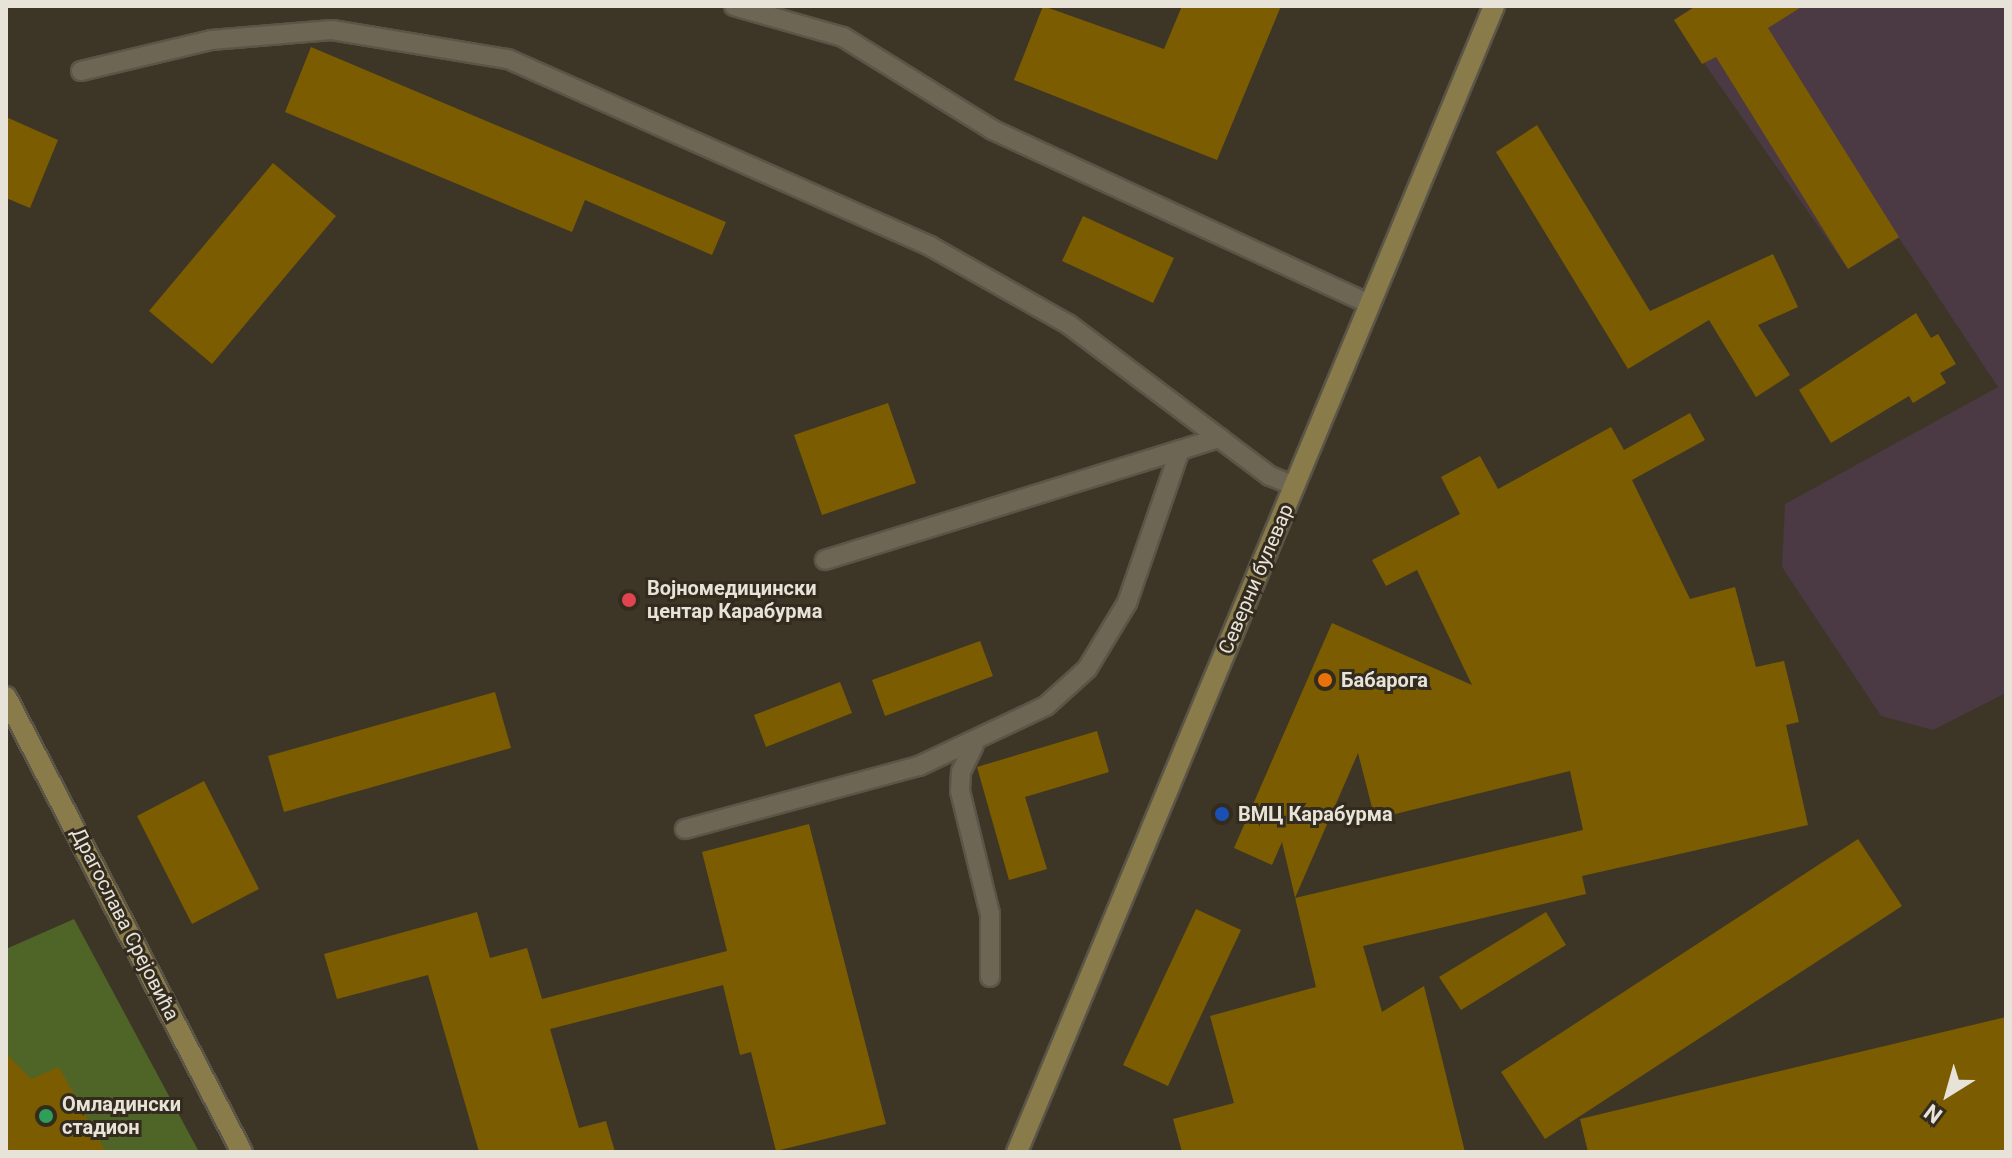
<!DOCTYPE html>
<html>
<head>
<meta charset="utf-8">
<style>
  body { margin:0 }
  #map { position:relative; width:2012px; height:1158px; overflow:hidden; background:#3d3627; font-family:Roboto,sans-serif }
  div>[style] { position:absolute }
  .industrial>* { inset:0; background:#4b3943 }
  .green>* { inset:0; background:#4e6527 }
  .building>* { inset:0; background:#7b5c00 }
  .roads { filter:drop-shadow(2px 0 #5b5548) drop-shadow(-2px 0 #5b5548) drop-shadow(0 2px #5b5548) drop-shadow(0 -2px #5b5548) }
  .lane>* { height:18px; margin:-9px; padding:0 9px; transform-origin:9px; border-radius:9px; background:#6d6655 }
  .secondary>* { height:20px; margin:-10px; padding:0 10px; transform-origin:10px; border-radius:10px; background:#8a7b4b }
  .dots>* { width:22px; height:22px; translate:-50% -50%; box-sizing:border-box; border:4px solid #332c1e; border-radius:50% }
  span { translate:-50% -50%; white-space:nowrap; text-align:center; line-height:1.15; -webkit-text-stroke:6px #332c1e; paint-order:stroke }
  .street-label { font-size:20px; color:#e7e3d9 }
  .poi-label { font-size:20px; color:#e7e3d9; font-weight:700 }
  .left { translate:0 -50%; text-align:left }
  .frame { position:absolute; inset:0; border:8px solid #e7e3d9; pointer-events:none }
  .north { position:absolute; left:1908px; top:1054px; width:80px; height:80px; -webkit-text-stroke:6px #332c1e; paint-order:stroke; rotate:217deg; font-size:22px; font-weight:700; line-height:32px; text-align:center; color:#e7e3d9 }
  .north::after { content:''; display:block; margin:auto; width:28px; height:36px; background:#e7e3d9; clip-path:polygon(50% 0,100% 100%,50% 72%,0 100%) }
</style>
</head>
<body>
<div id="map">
  <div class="industrial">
    <i style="clip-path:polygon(1695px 6px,2006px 6px,2006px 693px,1933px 730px,1881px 716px,1782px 567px,1785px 504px,1998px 387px,1899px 238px,1848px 269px,1674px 20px)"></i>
  </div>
  <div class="green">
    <i style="clip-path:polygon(74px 919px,199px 1152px,6px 1152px,6px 949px)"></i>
  </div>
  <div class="building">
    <i style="clip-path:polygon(1043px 6px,1164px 49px,1182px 6px,1281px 6px,1217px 160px,1014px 80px)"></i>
    <i style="clip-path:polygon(1696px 6px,1803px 6px,1768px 28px,1899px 237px,1848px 269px,1716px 57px,1702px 64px,1674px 20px)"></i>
    <i style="clip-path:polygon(311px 47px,726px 222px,712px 255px,585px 200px,572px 232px,285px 112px)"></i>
    <i style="clip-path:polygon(6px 117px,58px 140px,30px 208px,6px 198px)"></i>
    <i style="clip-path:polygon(1537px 125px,1650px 311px,1773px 254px,1798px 307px,1758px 325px,1790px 375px,1756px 397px,1709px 320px,1628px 369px,1496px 152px)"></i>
    <i style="clip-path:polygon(273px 163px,336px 216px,212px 364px,149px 311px)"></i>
    <i style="clip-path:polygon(1083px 216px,1174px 258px,1153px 303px,1062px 261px)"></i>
    <i style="clip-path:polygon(1916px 313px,1931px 338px,1938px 334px,1956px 364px,1940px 373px,1946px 383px,1913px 403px,1909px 396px,1831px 443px,1799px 390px)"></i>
    <i style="clip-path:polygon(888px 403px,916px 483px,822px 515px,794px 435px)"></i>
    <i style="clip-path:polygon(evenodd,1690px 413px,1705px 440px,1632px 480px,1690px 599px,1735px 587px,1756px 667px,1784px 661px,1799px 722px,1786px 725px,1808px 825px,1582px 876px,1586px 894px,1363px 946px,1382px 1012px,1424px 986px,1465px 1152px,1182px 1152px,1173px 1119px,1234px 1103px,1210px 1016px,1316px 987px,1282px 842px,1272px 865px,1234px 848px,1332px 623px,1472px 685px,1417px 570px,1386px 586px,1372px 560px,1460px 514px,1441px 477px,1480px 456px,1498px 489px,1611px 427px,1624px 450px,1690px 413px,1358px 753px,1375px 819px,1570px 771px,1583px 830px,1295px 898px,1358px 753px)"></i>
    <i style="clip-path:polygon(980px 641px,993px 676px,885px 716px,872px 680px)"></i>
    <i style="clip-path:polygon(840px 682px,852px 713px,766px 747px,754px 715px)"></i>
    <i style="clip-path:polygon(495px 692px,511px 748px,284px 812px,268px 756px)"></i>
    <i style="clip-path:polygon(1097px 731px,1109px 772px,1025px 797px,1047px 869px,1009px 880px,977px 767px)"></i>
    <i style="clip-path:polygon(204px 781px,259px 889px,192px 924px,137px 816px)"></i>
    <i style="clip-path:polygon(809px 824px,886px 1124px,776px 1151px,751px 1052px,740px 1055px,723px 985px,550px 1029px,579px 1128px,606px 1121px,615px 1152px,479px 1152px,428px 975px,337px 999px,324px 954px,477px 912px,490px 958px,527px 948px,542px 999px,727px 951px,702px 852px)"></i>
    <i style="clip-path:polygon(1858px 839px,1902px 906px,1545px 1139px,1501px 1072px)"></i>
    <i style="clip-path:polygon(1196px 909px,1241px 930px,1168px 1086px,1123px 1065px)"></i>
    <i style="clip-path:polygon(1546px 912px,1566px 945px,1461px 1010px,1439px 977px)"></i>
    <i style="clip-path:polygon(2006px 1017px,2006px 1152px,1588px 1152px,1580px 1119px)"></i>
    <i style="clip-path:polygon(6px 1053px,31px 1079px,59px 1067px,106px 1152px,6px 1152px)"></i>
  </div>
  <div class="roads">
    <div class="lane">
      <i style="left:734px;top:6px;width:113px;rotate:15.9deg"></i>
      <i style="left:843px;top:37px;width:176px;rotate:31.8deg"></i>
      <i style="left:993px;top:130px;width:415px;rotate:24.8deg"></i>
      <i style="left:81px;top:71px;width:134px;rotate:-13.4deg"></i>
      <i style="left:211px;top:40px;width:121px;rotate:-4.7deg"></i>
      <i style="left:332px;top:30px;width:178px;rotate:9.4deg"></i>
      <i style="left:508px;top:59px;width:462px;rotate:23.9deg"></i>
      <i style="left:930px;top:246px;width:159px;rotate:29.5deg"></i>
      <i style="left:1068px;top:324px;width:253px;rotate:37deg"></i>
      <i style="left:1270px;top:476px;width:27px;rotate:22deg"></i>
      <i style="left:825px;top:560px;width:413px;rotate:-17.2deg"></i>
      <i style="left:974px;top:745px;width:30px;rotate:116deg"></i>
      <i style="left:961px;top:772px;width:19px;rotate:93deg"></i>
      <i style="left:960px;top:791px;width:127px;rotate:76.3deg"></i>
      <i style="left:990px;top:914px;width:63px;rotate:90deg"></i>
      <i style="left:685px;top:829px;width:242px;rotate:-15.1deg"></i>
      <i style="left:919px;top:766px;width:140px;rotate:-25.3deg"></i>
      <i style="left:1046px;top:706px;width:55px;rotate:-42.1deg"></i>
      <i style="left:1087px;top:669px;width:77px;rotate:-58.8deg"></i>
      <i style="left:1127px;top:603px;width:162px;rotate:-70.9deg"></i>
    </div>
    <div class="secondary">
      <i style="left:6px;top:697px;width:513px;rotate:62.59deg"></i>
      <i style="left:1017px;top:1152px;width:1241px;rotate:-67.4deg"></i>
    </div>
  </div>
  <div class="dots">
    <i style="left:629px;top:600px;background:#e0444e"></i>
    <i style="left:1325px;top:680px;background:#e8710a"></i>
    <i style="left:1222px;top:814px;background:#1a4fb4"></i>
    <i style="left:46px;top:1116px;background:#2e9e5b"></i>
  </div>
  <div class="street-label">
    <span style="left:1256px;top:579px;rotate:-67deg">Северни булевар</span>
    <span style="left:125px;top:924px;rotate:63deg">Драгослава Срејовића</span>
  </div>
  <div class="poi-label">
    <span class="left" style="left:647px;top:600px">Војномедицински<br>центар Карабурма</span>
    <span class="left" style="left:1341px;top:680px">Бабарога</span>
    <span class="left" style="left:1238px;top:814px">ВМЦ Карабурма</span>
    <span class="left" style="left:62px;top:1116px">Омладински<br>стадион</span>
  </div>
  <div class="frame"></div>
  <div class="north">N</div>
</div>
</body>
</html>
